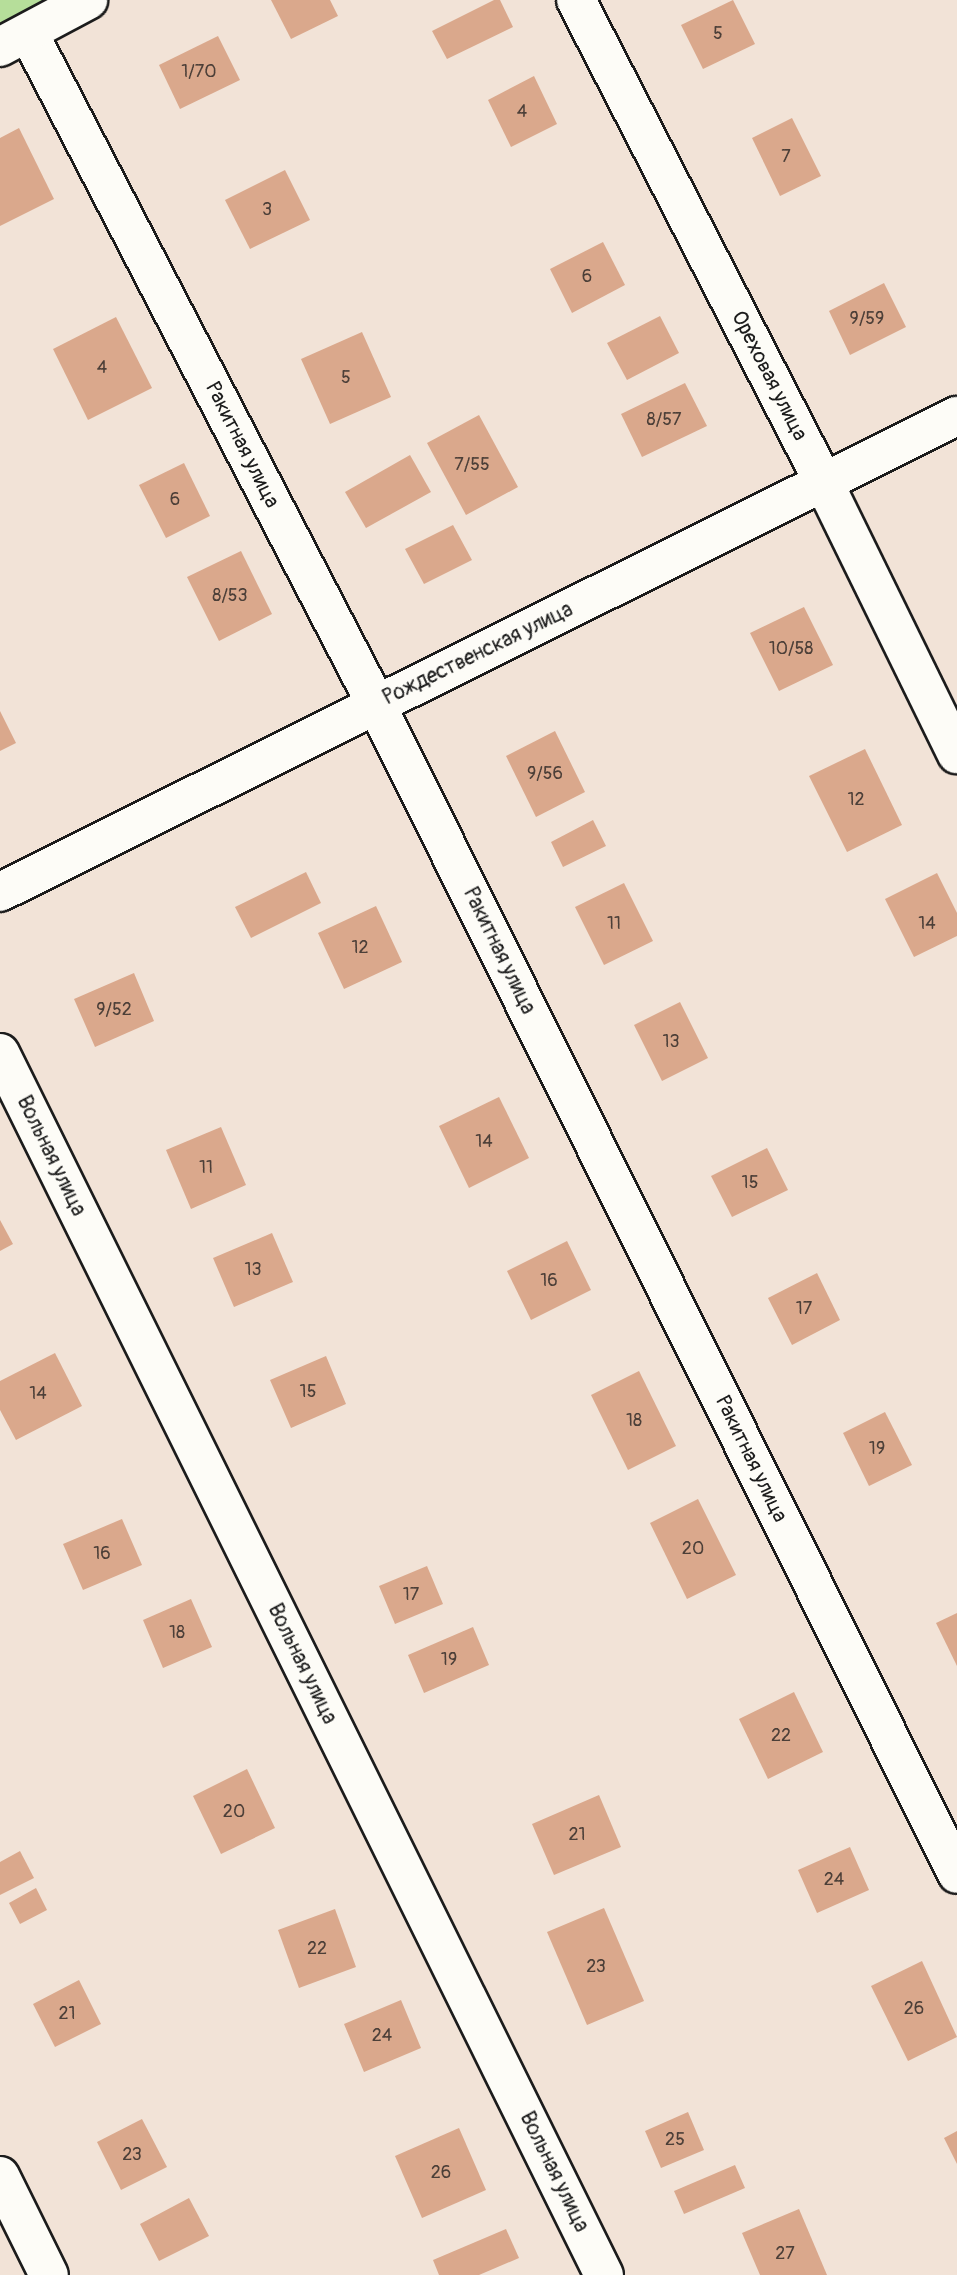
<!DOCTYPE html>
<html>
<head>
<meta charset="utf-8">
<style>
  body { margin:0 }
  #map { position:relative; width:957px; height:2275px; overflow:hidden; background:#f2e3d7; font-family:Pangolin,sans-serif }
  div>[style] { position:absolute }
  .green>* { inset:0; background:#b6de9a }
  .building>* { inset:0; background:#daa88c }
  .roads { filter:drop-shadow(2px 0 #1c1c1c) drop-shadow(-2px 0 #1c1c1c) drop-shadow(0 2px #1c1c1c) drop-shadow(0 -2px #1c1c1c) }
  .minor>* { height:38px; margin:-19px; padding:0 19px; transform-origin:19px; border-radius:19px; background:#fdfcf7 }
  span { translate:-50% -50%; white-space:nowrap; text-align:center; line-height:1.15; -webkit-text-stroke:5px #fdfcf7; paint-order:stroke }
  .number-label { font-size:18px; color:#4c3f38 }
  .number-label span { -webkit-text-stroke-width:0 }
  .street-label { font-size:21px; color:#1c1c1c }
</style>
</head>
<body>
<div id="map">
  <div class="green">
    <i style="clip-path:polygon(0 0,50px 0,0 26px)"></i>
  </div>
  <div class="building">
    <i style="clip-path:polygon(271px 0,330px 0,338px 16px,291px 39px)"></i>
    <i style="clip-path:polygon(494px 0,500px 0,513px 27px,447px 59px,432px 31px)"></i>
    <i style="clip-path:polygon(733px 0,755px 44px,703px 69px,681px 25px)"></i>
    <i style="clip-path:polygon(218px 36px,240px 80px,180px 109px,159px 65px)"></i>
    <i style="clip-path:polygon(534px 76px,557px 124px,511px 147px,488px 100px)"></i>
    <i style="clip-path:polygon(792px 118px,821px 176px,780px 196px,752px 138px)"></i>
    <i style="clip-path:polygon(19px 128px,54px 199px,0 226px,0 138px)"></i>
    <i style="clip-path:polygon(285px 170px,310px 220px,250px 249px,225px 200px)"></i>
    <i style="clip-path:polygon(603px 242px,625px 285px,572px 313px,550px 269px)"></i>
    <i style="clip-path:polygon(884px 283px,906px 327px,850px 355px,829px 311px)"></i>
    <i style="clip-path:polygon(660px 316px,679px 353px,627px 380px,607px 343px)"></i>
    <i style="clip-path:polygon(116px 317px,152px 388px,88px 420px,53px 349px)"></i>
    <i style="clip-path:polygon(362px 332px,391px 397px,330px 424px,301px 359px)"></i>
    <i style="clip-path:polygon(685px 383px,707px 426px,642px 457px,621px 414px)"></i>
    <i style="clip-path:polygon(479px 415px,518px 487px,466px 515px,427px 443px)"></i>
    <i style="clip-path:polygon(410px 455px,431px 492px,366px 528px,345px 492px)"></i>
    <i style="clip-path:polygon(184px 463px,210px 516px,166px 538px,139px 485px)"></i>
    <i style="clip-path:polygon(453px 525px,472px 560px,424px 584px,405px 549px)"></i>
    <i style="clip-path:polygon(241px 551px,272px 614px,219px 641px,187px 577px)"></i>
    <i style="clip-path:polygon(804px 607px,833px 665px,779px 691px,750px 633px)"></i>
    <i style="clip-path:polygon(0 711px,16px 743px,0 751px)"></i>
    <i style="clip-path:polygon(555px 731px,585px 792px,536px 817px,506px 756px)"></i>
    <i style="clip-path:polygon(865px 749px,902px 825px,847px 852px,809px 776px)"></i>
    <i style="clip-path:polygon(593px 820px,606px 846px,563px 867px,551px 842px)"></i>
    <i style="clip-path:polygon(306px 872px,321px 903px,251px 938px,235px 907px)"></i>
    <i style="clip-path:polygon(937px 873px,957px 913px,957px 936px,914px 957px,885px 899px)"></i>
    <i style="clip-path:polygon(624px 883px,653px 941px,604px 965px,575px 907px)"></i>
    <i style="clip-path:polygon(376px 906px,402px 962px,344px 989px,318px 933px)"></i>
    <i style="clip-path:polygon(134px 973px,154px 1021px,95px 1047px,74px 999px)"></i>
    <i style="clip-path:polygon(680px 1002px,708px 1058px,662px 1081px,634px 1025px)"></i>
    <i style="clip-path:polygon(499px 1097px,529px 1158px,469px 1188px,439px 1126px)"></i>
    <i style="clip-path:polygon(221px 1127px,246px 1185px,191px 1209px,166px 1150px)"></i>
    <i style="clip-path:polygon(767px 1148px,788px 1190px,732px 1217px,711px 1176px)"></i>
    <i style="clip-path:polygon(0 1220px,13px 1244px,0 1251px)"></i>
    <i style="clip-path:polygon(272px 1233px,293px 1282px,234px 1307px,213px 1258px)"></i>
    <i style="clip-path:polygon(567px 1241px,591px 1290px,531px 1320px,507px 1271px)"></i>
    <i style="clip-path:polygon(817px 1273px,840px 1320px,792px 1345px,768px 1298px)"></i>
    <i style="clip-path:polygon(55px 1353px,82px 1406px,16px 1440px,0 1410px,0 1381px)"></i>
    <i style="clip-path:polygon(326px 1356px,346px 1404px,291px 1428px,270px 1380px)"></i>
    <i style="clip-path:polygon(639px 1371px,676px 1446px,628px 1470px,591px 1395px)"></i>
    <i style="clip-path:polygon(885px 1412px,912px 1465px,869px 1486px,843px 1433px)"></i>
    <i style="clip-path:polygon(698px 1499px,736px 1575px,687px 1599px,650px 1523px)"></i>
    <i style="clip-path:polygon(122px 1519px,142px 1565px,83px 1590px,63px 1544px)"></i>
    <i style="clip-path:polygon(427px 1566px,443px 1604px,395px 1624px,379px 1586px)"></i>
    <i style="clip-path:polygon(191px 1599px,212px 1647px,163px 1668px,143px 1620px)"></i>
    <i style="clip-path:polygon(957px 1613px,957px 1666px,936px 1623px)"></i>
    <i style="clip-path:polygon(473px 1627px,489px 1665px,424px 1693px,408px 1655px)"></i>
    <i style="clip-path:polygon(794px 1692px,823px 1752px,768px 1779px,739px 1719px)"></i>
    <i style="clip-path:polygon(247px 1769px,275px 1828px,221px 1854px,193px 1796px)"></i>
    <i style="clip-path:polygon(599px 1795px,621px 1847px,554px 1875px,532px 1824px)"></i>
    <i style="clip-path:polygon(850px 1847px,869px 1890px,817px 1913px,798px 1870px)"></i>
    <i style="clip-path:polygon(20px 1851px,34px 1878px,0 1895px,0 1862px)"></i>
    <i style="clip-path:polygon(36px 1888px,47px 1910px,20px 1924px,9px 1903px)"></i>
    <i style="clip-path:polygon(604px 1908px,644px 2001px,587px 2025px,547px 1932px)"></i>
    <i style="clip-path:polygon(335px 1909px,356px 1967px,299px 1988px,278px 1930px)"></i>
    <i style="clip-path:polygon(922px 1961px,957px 2037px,908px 2061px,871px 1986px)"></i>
    <i style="clip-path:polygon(79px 1980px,101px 2024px,55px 2047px,33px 2004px)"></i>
    <i style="clip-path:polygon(401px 2000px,421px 2048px,364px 2072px,344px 2024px)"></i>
    <i style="clip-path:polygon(688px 2112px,704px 2150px,661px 2168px,645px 2131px)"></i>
    <i style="clip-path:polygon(142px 2119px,167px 2167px,121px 2190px,97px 2142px)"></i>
    <i style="clip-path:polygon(459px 2128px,486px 2190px,422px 2218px,395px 2156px)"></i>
    <i style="clip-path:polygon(957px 2131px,957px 2164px,944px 2138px)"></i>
    <i style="clip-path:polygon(735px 2165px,745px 2188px,684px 2214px,674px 2191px)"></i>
    <i style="clip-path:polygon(189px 2198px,209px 2236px,159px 2261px,140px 2224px)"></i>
    <i style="clip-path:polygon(799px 2209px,827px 2275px,760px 2275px,742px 2233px)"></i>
    <i style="clip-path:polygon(506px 2229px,519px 2258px,479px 2275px,439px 2275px,433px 2260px)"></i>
  </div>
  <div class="roads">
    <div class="minor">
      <i style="left:576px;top:0;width:543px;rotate:62.82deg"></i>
      <i style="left:824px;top:483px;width:302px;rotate:63.9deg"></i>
      <i style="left:29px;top:34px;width:755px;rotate:62.62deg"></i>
      <i style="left:376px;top:704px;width:1306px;rotate:63.59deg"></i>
      <i style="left:0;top:47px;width:100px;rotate:-28.1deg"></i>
      <i style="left:0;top:892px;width:1069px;rotate:-26.45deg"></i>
      <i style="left:0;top:1053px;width:1363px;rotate:63.7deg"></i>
      <i style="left:0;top:2176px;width:110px;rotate:63.7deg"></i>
    </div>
  </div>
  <div class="number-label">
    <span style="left:718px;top:34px">5</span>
    <span style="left:199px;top:72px">1/70</span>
    <span style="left:522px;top:112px">4</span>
    <span style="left:786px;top:157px">7</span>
    <span style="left:267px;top:210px">3</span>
    <span style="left:587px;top:277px">6</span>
    <span style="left:867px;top:319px">9/59</span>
    <span style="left:102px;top:368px">4</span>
    <span style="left:346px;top:378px">5</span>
    <span style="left:664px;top:420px">8/57</span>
    <span style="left:472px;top:465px">7/55</span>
    <span style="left:175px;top:500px">6</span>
    <span style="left:230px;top:596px">8/53</span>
    <span style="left:791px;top:649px">10/58</span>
    <span style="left:545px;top:774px">9/56</span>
    <span style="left:856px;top:800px">12</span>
    <span style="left:614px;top:924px">11</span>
    <span style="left:927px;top:924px">14</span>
    <span style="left:360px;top:948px">12</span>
    <span style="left:114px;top:1010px">9/52</span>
    <span style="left:671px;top:1042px">13</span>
    <span style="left:484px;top:1142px">14</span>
    <span style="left:206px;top:1168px">11</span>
    <span style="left:750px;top:1183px">15</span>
    <span style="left:253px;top:1270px">13</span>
    <span style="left:549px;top:1281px">16</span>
    <span style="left:804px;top:1309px">17</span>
    <span style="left:308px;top:1392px">15</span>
    <span style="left:38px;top:1394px">14</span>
    <span style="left:634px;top:1421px">18</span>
    <span style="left:877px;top:1449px">19</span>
    <span style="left:693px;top:1549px">20</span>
    <span style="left:102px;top:1554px">16</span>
    <span style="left:411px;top:1595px">17</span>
    <span style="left:177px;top:1633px">18</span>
    <span style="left:449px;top:1660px">19</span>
    <span style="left:781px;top:1736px">22</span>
    <span style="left:234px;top:1812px">20</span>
    <span style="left:577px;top:1835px">21</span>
    <span style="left:834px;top:1880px">24</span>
    <span style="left:317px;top:1949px">22</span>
    <span style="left:596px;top:1967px">23</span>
    <span style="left:914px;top:2009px">26</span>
    <span style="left:67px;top:2014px">21</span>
    <span style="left:382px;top:2036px">24</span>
    <span style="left:675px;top:2140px">25</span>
    <span style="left:132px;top:2155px">23</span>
    <span style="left:441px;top:2173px">26</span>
    <span style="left:785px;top:2254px">27</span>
  </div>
  <div class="street-label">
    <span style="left:769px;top:376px;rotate:63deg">Ореховая улица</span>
    <span style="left:242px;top:445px;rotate:63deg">Ракитная улица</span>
    <span style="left:478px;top:654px;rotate:-26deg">Рождественская улица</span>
    <span style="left:499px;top:951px;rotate:64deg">Ракитная улица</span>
    <span style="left:51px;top:1156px;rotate:64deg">Вольная улица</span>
    <span style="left:751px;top:1459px;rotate:64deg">Ракитная улица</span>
    <span style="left:302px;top:1664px;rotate:64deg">Вольная улица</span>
    <span style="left:554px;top:2172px;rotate:64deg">Вольная улица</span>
  </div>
</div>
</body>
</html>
